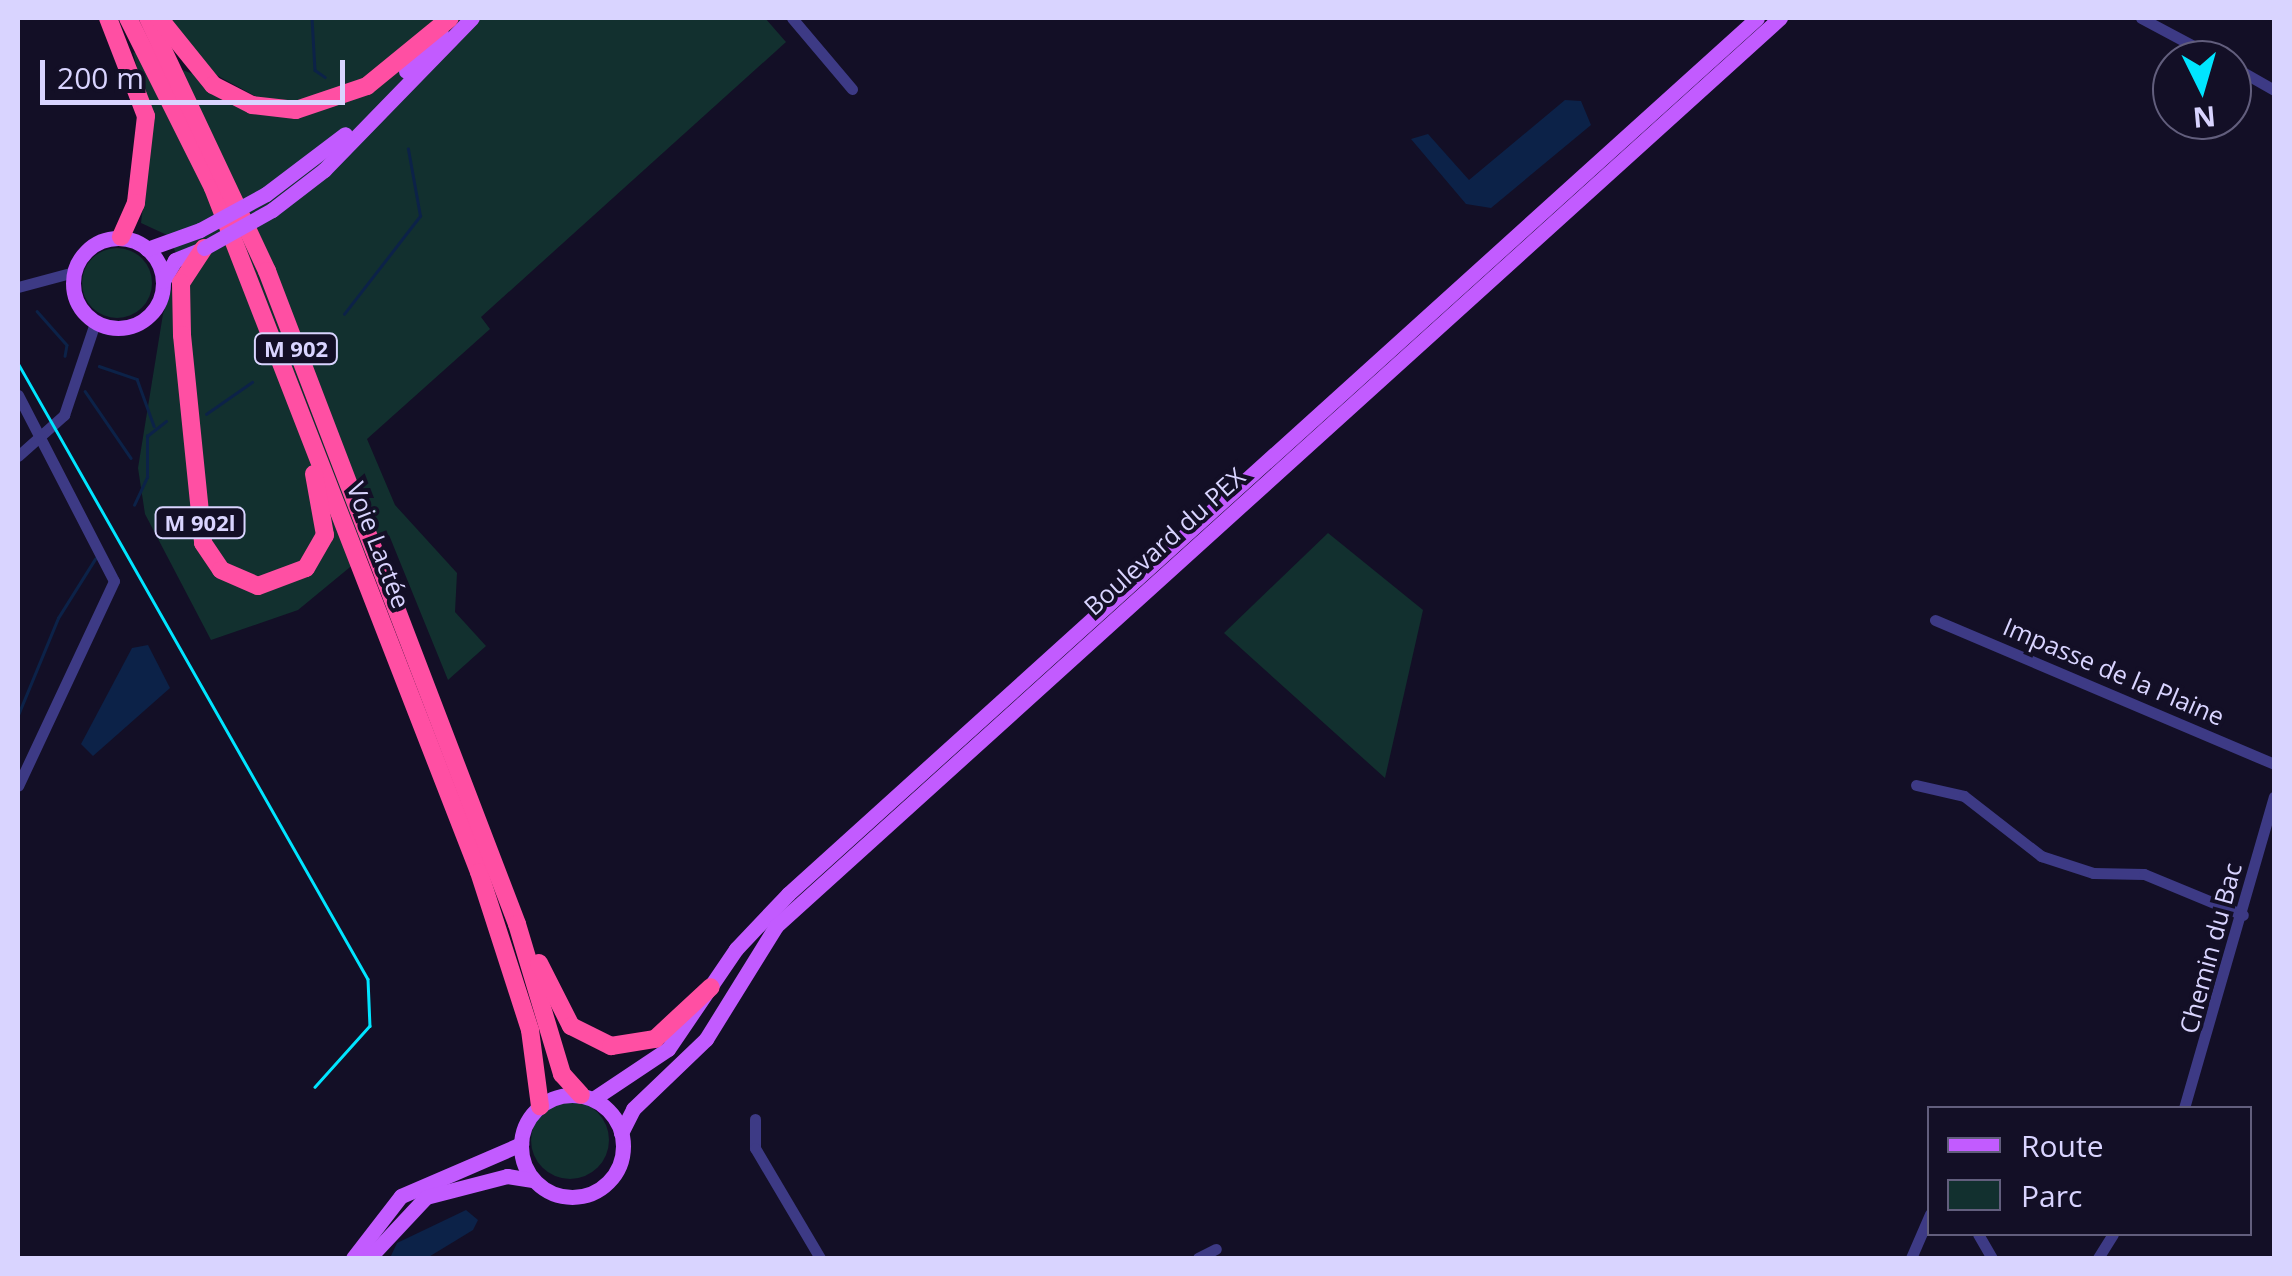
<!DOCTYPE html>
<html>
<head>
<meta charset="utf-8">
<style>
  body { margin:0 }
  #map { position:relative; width:2292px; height:1276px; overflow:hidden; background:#130f26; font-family:"Open Sans",sans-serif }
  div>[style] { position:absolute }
  .green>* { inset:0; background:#12302f }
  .round { border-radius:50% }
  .water>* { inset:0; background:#0c2248 }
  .stream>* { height:2.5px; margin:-1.25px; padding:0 1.25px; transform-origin:1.25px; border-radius:1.25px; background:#0c2248 }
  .minor>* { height:11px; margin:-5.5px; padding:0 5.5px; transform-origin:5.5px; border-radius:5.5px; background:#3d3a85 }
  .major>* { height:15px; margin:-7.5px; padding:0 7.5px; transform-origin:7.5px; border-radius:7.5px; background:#c25bff }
  .major>.ring { margin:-7.5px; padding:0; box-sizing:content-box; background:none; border:15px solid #c25bff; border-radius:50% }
  .highway>* { height:18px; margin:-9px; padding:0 9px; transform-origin:9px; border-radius:9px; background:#ff4fa3 }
  .tram>* { height:2.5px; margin:-1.25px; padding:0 1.25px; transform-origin:1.25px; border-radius:1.25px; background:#00e5ff }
  .major-bridge>* { height:15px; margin:-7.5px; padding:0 7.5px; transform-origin:7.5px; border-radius:7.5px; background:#c25bff }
  span { translate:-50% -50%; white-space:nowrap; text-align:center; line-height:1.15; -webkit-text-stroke:8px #130f26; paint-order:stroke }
  .shield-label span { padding:2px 8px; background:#130f26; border:2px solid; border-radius:8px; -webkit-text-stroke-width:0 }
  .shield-label { font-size:22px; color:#d9d4ff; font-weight:700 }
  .street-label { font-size:25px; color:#d9d4ff }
  .frame { position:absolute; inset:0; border:20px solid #d9d4ff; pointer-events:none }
  .legend { position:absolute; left:1927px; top:1106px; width:325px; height:130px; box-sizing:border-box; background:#130f26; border:2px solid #625e7d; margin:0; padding:12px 18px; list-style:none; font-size:30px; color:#d9d4ff }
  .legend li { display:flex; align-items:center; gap:20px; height:50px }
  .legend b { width:50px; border:2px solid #625e7d }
  .north { position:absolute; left:2152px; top:40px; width:100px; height:100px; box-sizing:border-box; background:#130f26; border:2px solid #625e7d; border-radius:50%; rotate:175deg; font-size:28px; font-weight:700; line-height:40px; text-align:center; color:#d9d4ff }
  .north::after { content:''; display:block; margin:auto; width:35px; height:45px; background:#00e5ff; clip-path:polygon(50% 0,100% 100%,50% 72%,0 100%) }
  .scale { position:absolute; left:40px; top:60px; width:305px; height:45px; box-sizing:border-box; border:5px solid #d9d4ff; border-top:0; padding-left:12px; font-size:30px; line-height:35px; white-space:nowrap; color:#d9d4ff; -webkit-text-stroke:8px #130f26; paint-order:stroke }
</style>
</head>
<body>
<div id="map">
  <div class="green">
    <i style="clip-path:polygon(166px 18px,765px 18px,786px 42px,481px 317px,490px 329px,367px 439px,395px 505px,457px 573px,455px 612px,486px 646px,448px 680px,389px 535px,298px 610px,211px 640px,145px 514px,138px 468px,163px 314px,181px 263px,167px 235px,141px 223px,152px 127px,133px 52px,259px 98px,205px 69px)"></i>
    <i class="round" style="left:82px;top:248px;width:70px;height:70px"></i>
    <i style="clip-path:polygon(1328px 533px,1423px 610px,1385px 778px,1224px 633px)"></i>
    <i class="round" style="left:531px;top:1101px;width:78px;height:78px"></i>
  </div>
  <div class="water">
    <i style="clip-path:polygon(1565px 100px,1581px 101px,1591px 125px,1491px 208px,1466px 204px,1411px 139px,1428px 134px,1469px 180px)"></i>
    <i style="clip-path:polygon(148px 645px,170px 688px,93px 756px,81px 744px,132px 648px)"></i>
    <i style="clip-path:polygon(466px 1210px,478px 1220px,473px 1230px,427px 1258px,390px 1258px,397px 1243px)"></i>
  </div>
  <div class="stream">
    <i style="left:312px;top:18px;width:52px;rotate:86.7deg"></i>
    <i style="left:315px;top:70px;width:12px;rotate:35deg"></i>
    <i style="left:37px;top:311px;width:45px;rotate:48.6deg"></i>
    <i style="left:67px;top:345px;width:11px;rotate:100deg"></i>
    <i style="left:344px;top:314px;width:124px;rotate:-52.2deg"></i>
    <i style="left:420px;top:216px;width:68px;rotate:-100.2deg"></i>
    <i style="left:99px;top:366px;width:40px;rotate:18.9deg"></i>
    <i style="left:137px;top:379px;width:50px;rotate:70.1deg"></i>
    <i style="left:85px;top:391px;width:81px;rotate:55.5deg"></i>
    <i style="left:206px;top:414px;width:56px;rotate:-34.8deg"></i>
    <i style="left:134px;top:505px;width:31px;rotate:-65deg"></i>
    <i style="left:147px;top:477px;width:41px;rotate:-90deg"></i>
    <i style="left:147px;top:436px;width:24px;rotate:-38deg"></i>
    <i style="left:18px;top:715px;width:105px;rotate:-67.6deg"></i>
    <i style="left:58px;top:618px;width:70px;rotate:-57.9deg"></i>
  </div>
  <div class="minor">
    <i style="left:792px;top:18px;width:93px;rotate:49.8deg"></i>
    <i style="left:2141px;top:18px;width:89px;rotate:28deg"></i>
    <i style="left:2232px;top:66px;width:48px;rotate:29.7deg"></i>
    <i style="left:18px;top:287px;width:58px;rotate:-15deg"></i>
    <i style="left:18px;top:395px;width:209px;rotate:62.7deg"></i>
    <i style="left:114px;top:581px;width:226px;rotate:115.1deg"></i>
    <i style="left:18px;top:456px;width:62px;rotate:-41.7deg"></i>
    <i style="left:64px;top:415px;width:97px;rotate:-71.4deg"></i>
    <i style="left:1935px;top:620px;width:368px;rotate:23deg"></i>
    <i style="left:1916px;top:785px;width:49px;rotate:12.9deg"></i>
    <i style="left:1964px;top:796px;width:98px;rotate:37.9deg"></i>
    <i style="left:2041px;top:856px;width:55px;rotate:18.1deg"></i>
    <i style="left:2093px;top:873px;width:51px;rotate:1.1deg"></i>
    <i style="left:2144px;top:874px;width:107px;rotate:22.5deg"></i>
    <i style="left:2184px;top:1108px;width:324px;rotate:-73.9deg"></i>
    <i style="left:755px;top:1119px;width:29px;rotate:90deg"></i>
    <i style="left:755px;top:1148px;width:128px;rotate:59.4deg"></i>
    <i style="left:1978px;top:1234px;width:28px;rotate:60deg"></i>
    <i style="left:1198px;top:1258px;width:20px;rotate:-27deg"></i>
    <i style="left:1911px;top:1258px;width:48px;rotate:-66.6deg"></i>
    <i style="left:2098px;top:1258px;width:28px;rotate:-58deg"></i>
  </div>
  <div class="major">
    <i style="left:406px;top:71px;width:52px;rotate:-48.1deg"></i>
    <i style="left:266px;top:194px;width:99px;rotate:-37.2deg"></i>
    <i style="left:272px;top:210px;width:66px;rotate:-37.6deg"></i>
    <i style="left:324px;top:170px;width:212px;rotate:-45.8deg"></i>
    <i class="ring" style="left:73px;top:238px;width:75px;height:75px"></i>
    <i style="left:147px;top:249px;width:56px;rotate:-19.7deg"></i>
    <i style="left:163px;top:281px;width:24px;rotate:-60deg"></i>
    <i style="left:175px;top:260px;width:31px;rotate:-22deg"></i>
    <i class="ring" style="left:521px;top:1095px;width:87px;height:87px"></i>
    <i style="left:593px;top:1099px;width:90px;rotate:-33.7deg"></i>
    <i style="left:668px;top:1049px;width:121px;rotate:-55.8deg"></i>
    <i style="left:736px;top:949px;width:76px;rotate:-46.6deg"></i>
    <i style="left:788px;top:894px;width:1306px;rotate:-42.11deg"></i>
    <i style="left:621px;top:1133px;width:27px;rotate:-63deg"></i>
    <i style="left:633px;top:1109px;width:101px;rotate:-43.8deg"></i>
    <i style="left:706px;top:1039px;width:133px;rotate:-58.2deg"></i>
    <i style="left:776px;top:926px;width:1354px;rotate:-42.13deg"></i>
    <i style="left:353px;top:1258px;width:78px;rotate:-52.3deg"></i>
    <i style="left:401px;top:1196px;width:131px;rotate:-23.4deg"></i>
    <i style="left:369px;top:1258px;width:83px;rotate:-46.9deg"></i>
    <i style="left:426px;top:1197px;width:84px;rotate:-14.5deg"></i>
    <i style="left:507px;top:1176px;width:26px;rotate:9deg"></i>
  </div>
  <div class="highway">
    <i style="left:108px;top:18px;width:105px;rotate:68.8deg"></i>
    <i style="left:146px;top:116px;width:88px;rotate:96.6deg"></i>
    <i style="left:136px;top:203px;width:37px;rotate:114deg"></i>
    <i style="left:128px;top:18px;width:190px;rotate:63.4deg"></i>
    <i style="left:213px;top:188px;width:734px;rotate:68.75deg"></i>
    <i style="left:479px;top:872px;width:166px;rotate:72.1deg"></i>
    <i style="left:530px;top:1030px;width:77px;rotate:82.5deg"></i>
    <i style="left:148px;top:18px;width:280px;rotate:64.8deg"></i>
    <i style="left:267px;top:271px;width:699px;rotate:69.05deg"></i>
    <i style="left:517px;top:924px;width:157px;rotate:73.3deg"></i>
    <i style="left:562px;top:1074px;width:28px;rotate:48deg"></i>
    <i style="left:159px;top:18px;width:86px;rotate:51.1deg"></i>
    <i style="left:213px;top:85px;width:44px;rotate:27.1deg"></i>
    <i style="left:252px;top:105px;width:44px;rotate:6.5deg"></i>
    <i style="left:296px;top:110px;width:75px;rotate:-18.7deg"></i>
    <i style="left:367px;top:86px;width:107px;rotate:-39.3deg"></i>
    <i style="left:204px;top:248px;width:42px;rotate:123.3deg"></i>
    <i style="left:181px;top:283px;width:52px;rotate:88.9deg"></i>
    <i style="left:182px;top:335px;width:209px;rotate:84.2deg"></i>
    <i style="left:203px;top:543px;width:32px;rotate:56deg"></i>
    <i style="left:221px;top:570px;width:40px;rotate:23.4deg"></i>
    <i style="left:258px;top:586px;width:51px;rotate:-20.6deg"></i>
    <i style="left:306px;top:568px;width:38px;rotate:-60deg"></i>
    <i style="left:325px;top:535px;width:62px;rotate:-100.2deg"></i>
    <i style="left:539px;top:963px;width:71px;rotate:63.1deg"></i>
    <i style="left:571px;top:1026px;width:45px;rotate:26.6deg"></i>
    <i style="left:611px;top:1046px;width:45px;rotate:-9deg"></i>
    <i style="left:655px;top:1039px;width:76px;rotate:-42.9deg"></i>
  </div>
  <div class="tram">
    <i style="left:18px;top:363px;width:708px;rotate:60.4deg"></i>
    <i style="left:368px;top:979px;width:47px;rotate:87.6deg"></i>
    <i style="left:370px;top:1026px;width:82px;rotate:132deg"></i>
  </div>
  <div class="major-bridge">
    <i style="left:200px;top:230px;width:75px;rotate:-28.6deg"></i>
    <i style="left:204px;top:248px;width:78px;rotate:-29.2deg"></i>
  </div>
  <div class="shield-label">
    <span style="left:296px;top:349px">M 902</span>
    <span style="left:200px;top:523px">M 902l</span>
  </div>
  <div class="street-label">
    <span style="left:1164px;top:541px;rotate:-42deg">Boulevard du PEX</span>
    <span style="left:379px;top:545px;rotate:69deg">Voie Lactée</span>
    <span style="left:2114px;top:671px;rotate:23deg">Impasse de la Plaine</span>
    <span style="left:2210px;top:948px;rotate:-75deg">Chemin du Bac</span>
  </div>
  <div class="frame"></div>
  <ul class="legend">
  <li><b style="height:12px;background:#c25bff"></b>Route</li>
  <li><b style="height:28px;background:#12302f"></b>Parc</li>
  </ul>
  <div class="north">N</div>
  <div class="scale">200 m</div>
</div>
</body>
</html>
